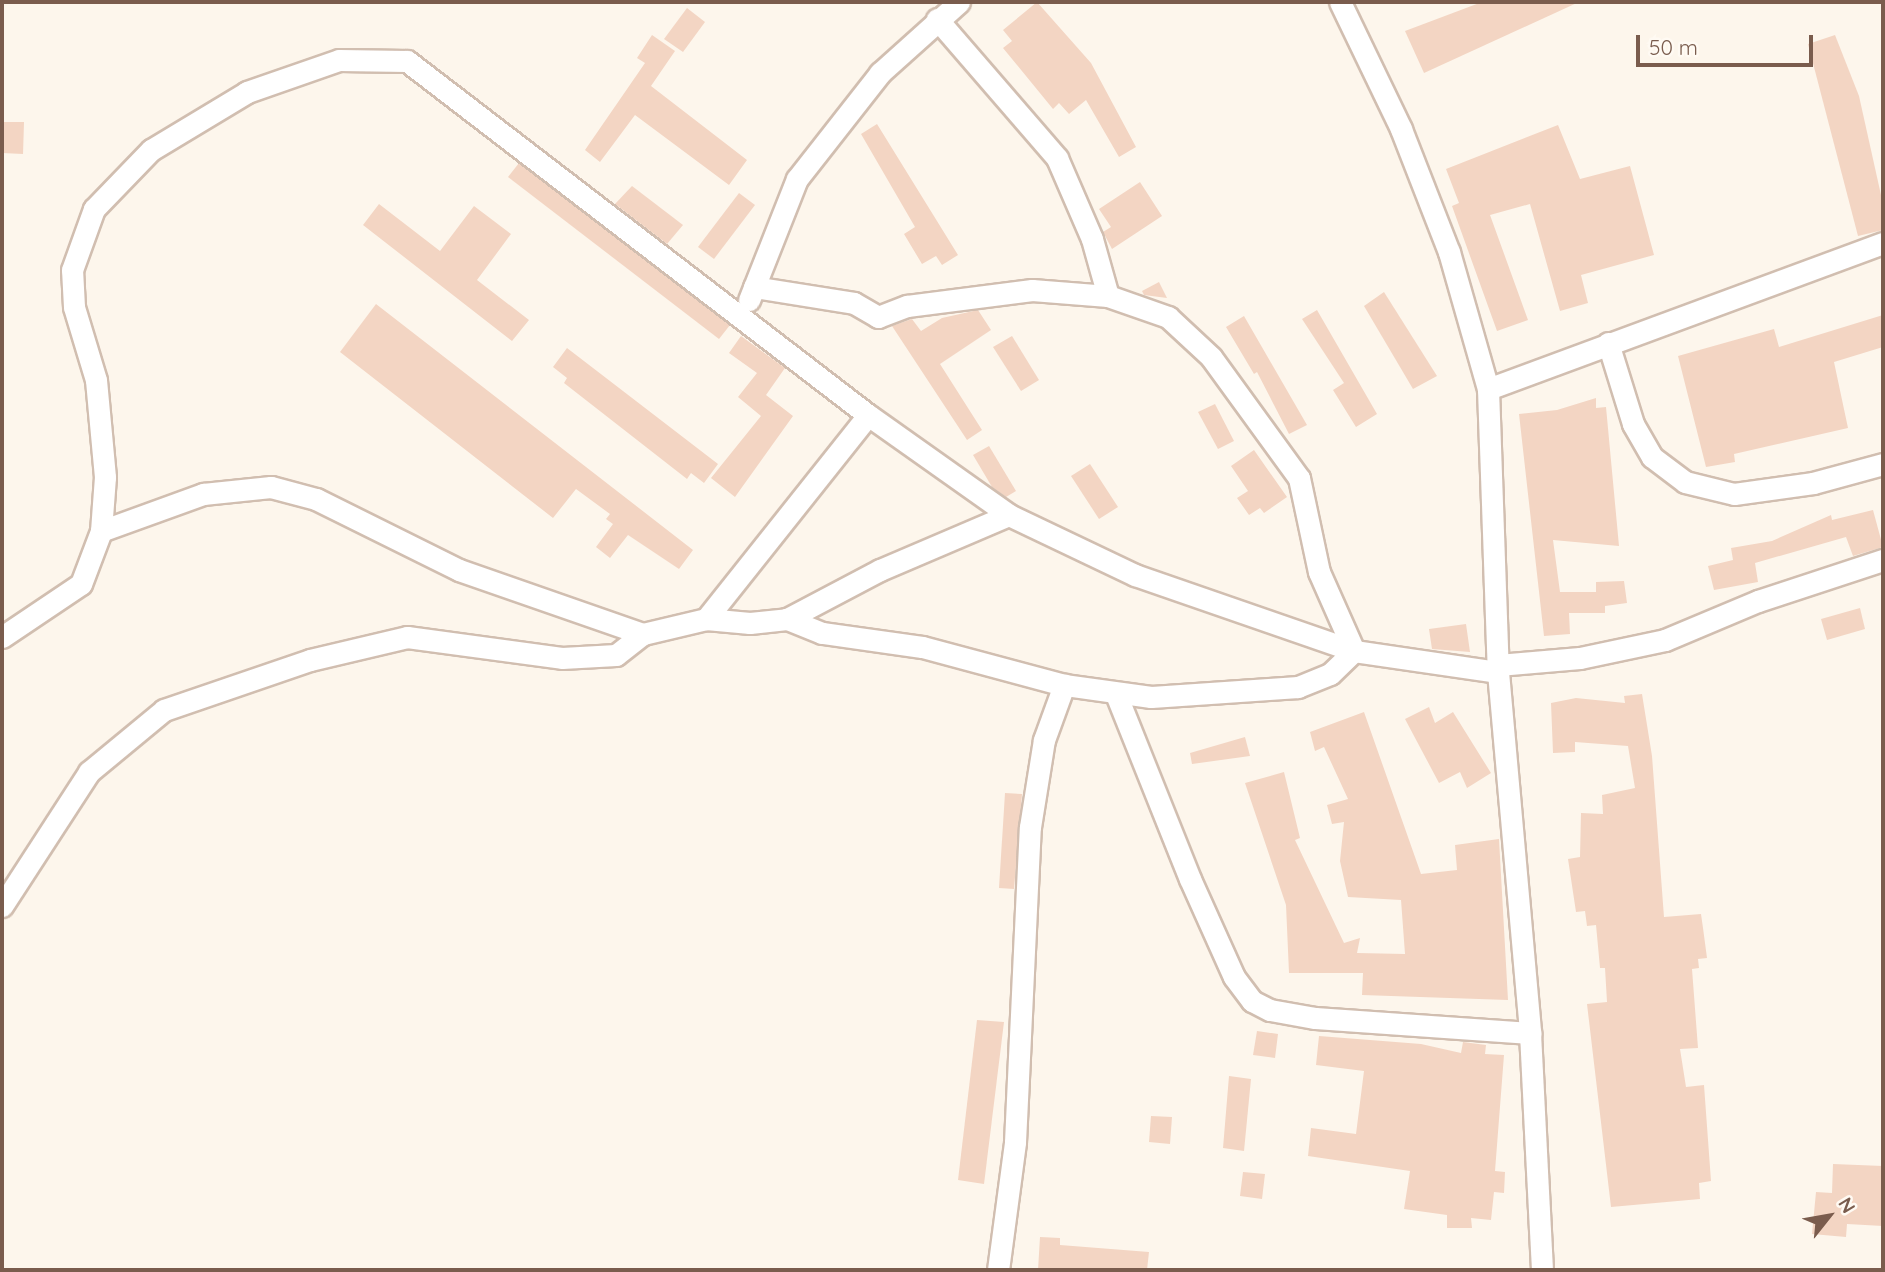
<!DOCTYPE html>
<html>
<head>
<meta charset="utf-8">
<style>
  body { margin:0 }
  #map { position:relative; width:1885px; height:1272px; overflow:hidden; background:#fdf6ec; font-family:Quicksand,sans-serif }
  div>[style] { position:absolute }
  .building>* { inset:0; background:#f3d5c3 }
  .roads { filter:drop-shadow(2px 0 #d1beb0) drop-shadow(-2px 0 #d1beb0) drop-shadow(0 2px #d1beb0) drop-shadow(0 -2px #d1beb0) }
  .minor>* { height:21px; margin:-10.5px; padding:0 10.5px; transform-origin:10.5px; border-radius:10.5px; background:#fff }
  span { translate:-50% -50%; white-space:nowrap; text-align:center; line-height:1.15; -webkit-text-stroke:5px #fffaf3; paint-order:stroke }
  .frame { position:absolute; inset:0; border:4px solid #7a5c4d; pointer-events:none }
  .north { position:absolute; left:1794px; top:1181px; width:70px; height:70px; -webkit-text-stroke:5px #fffaf3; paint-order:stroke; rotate:59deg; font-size:19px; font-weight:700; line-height:28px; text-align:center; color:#7a5c4d }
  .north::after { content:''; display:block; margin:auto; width:24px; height:32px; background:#7a5c4d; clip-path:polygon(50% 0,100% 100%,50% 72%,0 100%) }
  .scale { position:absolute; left:1636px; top:35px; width:177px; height:32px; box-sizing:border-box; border:4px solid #7a5c4d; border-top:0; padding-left:9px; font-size:21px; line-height:24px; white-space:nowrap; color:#7a5c4d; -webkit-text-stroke:5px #fffaf3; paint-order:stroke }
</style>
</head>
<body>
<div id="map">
  <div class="building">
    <i style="clip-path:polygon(1037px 2px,1091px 63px,1136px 147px,1119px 157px,1086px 100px,1069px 114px,1059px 103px,1053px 109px,1003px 48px,1012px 41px,1003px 30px)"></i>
    <i style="clip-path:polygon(1482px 2px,1579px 2px,1424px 73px,1405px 31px)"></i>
    <i style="clip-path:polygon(687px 8px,705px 22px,683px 52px,664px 39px)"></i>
    <i style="clip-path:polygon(652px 35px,675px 51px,651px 86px,747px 160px,729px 185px,635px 115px,600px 162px,585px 150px,645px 63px,637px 58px)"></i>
    <i style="clip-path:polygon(1835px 35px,1859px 96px,1883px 204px,1883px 230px,1858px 236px,1808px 44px)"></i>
    <i style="clip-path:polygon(2px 122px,24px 122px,23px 154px,2px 153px)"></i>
    <i style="clip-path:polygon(877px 124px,958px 255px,942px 265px,936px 256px,922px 264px,904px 234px,915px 227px,861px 134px)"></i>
    <i style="clip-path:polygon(1558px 125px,1580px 179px,1630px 166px,1654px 255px,1581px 275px,1588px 303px,1560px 311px,1530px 204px,1490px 215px,1528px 320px,1497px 331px,1452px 206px,1459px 203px,1446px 169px)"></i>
    <i style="clip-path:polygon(519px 163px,730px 325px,719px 339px,508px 177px)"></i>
    <i style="clip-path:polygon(1140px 182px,1162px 216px,1112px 249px,1103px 232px,1111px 227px,1099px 209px)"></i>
    <i style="clip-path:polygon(632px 186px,683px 225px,667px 244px,615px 204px)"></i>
    <i style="clip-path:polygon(739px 193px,755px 205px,714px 259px,698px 247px)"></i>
    <i style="clip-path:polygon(379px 204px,440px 251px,474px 206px,511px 234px,477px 280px,529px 320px,512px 341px,363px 225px)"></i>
    <i style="clip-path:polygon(1159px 282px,1167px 298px,1144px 295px,1142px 291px)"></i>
    <i style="clip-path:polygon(1384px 292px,1437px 376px,1413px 389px,1364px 306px)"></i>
    <i style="clip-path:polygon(376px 304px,693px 550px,679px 569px,628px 535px,610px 558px,596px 547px,613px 524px,606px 519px,610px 514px,576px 489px,553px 518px,340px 352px)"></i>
    <i style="clip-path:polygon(978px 310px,991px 330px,940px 364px,982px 430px,967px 440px,892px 326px,912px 319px,921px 331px,942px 318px)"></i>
    <i style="clip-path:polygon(1317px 310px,1377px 414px,1356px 427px,1333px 390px,1344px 383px,1302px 319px)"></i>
    <i style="clip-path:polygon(1883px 315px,1883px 347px,1834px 362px,1848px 428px,1734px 454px,1735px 462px,1706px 467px,1678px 356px,1774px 329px,1779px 347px)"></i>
    <i style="clip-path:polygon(1244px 316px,1307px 425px,1289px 434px,1257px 372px,1254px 374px,1226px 327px)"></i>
    <i style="clip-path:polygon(741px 336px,785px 368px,766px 395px,793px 416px,735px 497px,711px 478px,761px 416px,738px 397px,757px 373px,729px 353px)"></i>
    <i style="clip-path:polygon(1012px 336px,1039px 380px,1021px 391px,993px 347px)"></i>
    <i style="clip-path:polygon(567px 348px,718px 464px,704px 483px,691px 473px,687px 479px,564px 383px,567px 378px,553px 367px)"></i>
    <i style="clip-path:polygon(1596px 398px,1596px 408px,1606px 407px,1619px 546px,1553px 540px,1560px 592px,1596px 592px,1596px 582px,1624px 581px,1627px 603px,1605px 606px,1605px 613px,1569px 613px,1570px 634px,1544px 636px,1519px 414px,1557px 410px)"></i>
    <i style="clip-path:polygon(1215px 404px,1234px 441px,1218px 449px,1198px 412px)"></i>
    <i style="clip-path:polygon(989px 446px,1016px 491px,1006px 497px,992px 487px,973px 455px)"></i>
    <i style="clip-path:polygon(1254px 450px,1287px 497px,1264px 513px,1260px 508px,1249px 515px,1237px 498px,1248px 491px,1231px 466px)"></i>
    <i style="clip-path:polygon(1090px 464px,1118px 507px,1099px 519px,1071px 476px)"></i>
    <i style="clip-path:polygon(1873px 510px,1883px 547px,1853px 556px,1846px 537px,1755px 563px,1758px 582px,1714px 590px,1708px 566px,1733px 560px,1731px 548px,1772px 541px,1831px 515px,1832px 520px)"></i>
    <i style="clip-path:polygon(1860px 608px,1865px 629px,1827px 640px,1821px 619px)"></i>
    <i style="clip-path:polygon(1466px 624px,1470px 652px,1432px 649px,1429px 629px)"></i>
    <i style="clip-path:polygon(1642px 694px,1652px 756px,1664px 917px,1701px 914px,1703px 928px,1707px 958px,1698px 959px,1699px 968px,1692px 969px,1698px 1048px,1680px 1049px,1686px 1087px,1704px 1085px,1711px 1181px,1699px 1183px,1700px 1199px,1611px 1207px,1587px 1004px,1607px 1002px,1605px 968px,1600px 968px,1596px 925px,1587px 926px,1585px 911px,1576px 912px,1568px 859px,1580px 857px,1581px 813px,1603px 814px,1602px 795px,1635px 788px,1628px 746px,1575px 742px,1575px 752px,1553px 753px,1551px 703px,1576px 698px,1625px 703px,1624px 696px)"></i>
    <i style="clip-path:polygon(1429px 707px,1435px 723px,1453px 712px,1491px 773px,1467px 788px,1460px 772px,1439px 783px,1405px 719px)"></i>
    <i style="clip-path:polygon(1364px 712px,1421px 874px,1457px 870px,1455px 845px,1499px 839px,1508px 1000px,1362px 995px,1363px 973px,1289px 973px,1286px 905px,1245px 783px,1284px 772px,1300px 838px,1295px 840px,1344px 943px,1360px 938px,1357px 953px,1405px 954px,1401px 900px,1348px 897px,1340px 861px,1344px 822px,1332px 824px,1327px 805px,1348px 799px,1324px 747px,1315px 751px,1310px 732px)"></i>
    <i style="clip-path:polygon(1245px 737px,1250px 756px,1192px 764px,1190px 753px)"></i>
    <i style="clip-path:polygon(1005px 793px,1022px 794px,1014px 889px,999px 888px)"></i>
    <i style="clip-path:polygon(977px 1020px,1004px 1022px,984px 1184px,958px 1180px)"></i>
    <i style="clip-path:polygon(1257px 1031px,1278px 1034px,1275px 1058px,1253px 1055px)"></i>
    <i style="clip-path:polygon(1319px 1036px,1421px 1044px,1461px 1053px,1463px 1042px,1486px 1045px,1485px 1054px,1504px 1055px,1495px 1171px,1505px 1172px,1504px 1193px,1494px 1192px,1491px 1220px,1471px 1218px,1472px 1228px,1447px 1228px,1447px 1215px,1404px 1209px,1410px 1171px,1308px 1156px,1311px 1128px,1356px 1134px,1364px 1071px,1316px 1065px)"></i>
    <i style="clip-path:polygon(1229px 1076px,1251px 1079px,1244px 1151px,1223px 1148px)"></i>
    <i style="clip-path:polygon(1151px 1116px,1172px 1117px,1170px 1144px,1149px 1142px)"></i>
    <i style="clip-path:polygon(1833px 1164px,1883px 1166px,1883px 1226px,1847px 1224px,1846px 1237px,1812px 1234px,1816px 1192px,1832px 1193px)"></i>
    <i style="clip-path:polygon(1243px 1172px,1265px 1174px,1262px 1199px,1240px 1196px)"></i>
    <i style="clip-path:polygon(1040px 1237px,1060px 1238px,1060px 1245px,1149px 1252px,1147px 1270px,1038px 1270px)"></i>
  </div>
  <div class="roads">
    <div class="minor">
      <i style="left:1340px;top:2px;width:141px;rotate:64.3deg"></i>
      <i style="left:1401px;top:129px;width:132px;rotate:68.7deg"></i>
      <i style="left:1449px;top:252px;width:142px;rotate:74.1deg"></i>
      <i style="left:1488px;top:389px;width:283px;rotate:88deg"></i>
      <i style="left:1498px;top:672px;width:362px;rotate:84.9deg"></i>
      <i style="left:1530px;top:1033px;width:237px;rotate:87.1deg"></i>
      <i style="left:937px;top:19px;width:184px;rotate:49.2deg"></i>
      <i style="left:1057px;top:158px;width:88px;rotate:66.6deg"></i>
      <i style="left:1092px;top:239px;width:59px;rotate:74.3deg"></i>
      <i style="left:754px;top:287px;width:101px;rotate:9.1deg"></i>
      <i style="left:854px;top:303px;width:28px;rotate:30deg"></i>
      <i style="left:878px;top:317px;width:31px;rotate:-21deg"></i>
      <i style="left:907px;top:306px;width:126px;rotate:-7.3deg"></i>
      <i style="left:1032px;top:290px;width:76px;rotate:4.5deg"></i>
      <i style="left:1108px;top:296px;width:64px;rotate:19.3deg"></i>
      <i style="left:1168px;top:317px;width:59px;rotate:42.9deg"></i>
      <i style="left:1211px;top:357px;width:150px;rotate:54deg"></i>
      <i style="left:1299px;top:478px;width:96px;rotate:78deg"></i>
      <i style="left:1319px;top:572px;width:86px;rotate:66.1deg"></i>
      <i style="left:1354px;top:651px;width:33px;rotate:136deg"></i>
      <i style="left:1330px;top:674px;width:35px;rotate:158deg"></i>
      <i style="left:1298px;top:687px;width:147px;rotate:176.1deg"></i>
      <i style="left:1151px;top:697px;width:88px;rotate:-172.1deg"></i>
      <i style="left:1064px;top:685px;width:147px;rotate:-165deg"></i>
      <i style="left:922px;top:647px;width:101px;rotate:-172deg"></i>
      <i style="left:822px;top:633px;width:38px;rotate:-158deg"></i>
      <i style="left:749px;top:300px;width:130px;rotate:-68.4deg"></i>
      <i style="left:797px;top:179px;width:135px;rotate:-51.9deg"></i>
      <i style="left:880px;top:73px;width:106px;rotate:-41.9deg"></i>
      <i style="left:1608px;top:343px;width:85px;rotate:72.8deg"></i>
      <i style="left:1633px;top:424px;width:38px;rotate:60deg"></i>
      <i style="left:1652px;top:457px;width:41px;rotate:37.1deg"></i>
      <i style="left:1685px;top:482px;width:50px;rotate:13.8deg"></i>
      <i style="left:1734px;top:494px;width:80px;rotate:-7.9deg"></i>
      <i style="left:1813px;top:483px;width:73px;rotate:-15.2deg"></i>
      <i style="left:1488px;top:389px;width:421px;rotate:-20.3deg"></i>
      <i style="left:101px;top:531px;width:109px;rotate:-19.9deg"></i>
      <i style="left:203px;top:494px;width:68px;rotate:-5.9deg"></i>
      <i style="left:271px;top:487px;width:47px;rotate:14.9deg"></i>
      <i style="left:316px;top:499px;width:160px;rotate:26.4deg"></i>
      <i style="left:459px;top:570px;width:195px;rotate:19.2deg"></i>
      <i style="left:643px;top:634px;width:65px;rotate:-13.4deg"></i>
      <i style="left:706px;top:619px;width:44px;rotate:5.2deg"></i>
      <i style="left:750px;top:623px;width:37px;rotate:-6deg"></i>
      <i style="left:787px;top:619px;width:105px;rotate:-27.8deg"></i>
      <i style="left:880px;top:570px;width:140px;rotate:-23.1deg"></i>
      <i style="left:706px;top:619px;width:260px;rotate:-51.5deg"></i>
      <i style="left:2px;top:637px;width:95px;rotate:-33.9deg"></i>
      <i style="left:81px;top:584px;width:57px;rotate:-69.3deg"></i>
      <i style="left:101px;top:531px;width:54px;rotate:-85.8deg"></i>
      <i style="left:105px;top:477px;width:97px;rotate:-95.3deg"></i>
      <i style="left:96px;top:380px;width:76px;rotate:-106.8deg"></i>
      <i style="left:74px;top:307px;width:37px;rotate:-93deg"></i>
      <i style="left:72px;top:270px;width:65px;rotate:-70.2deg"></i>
      <i style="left:94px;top:209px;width:82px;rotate:-46deg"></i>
      <i style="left:151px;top:150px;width:112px;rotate:-31.1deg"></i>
      <i style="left:247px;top:92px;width:97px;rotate:-19.2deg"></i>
      <i style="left:339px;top:60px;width:68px;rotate:0.8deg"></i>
      <i style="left:407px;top:61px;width:581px;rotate:37.52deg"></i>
      <i style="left:868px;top:415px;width:173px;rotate:35.3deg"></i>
      <i style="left:1009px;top:515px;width:140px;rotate:25.5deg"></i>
      <i style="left:1135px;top:575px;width:232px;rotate:19.1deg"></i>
      <i style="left:1354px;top:651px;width:146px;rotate:8.3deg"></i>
      <i style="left:1498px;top:665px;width:82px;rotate:-4.9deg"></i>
      <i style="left:1580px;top:658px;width:87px;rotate:-12deg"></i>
      <i style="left:1665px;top:640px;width:101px;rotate:-22.8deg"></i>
      <i style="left:1758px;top:601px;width:132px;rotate:-18.2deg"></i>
      <i style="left:1116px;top:694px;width:199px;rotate:68.2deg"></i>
      <i style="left:1190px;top:879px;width:107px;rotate:65.8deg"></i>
      <i style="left:1234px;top:977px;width:30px;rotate:53deg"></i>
      <i style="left:1252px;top:1001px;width:20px;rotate:27deg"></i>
      <i style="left:1270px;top:1010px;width:46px;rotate:10.1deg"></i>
      <i style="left:1315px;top:1018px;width:216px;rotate:4deg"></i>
      <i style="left:2px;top:906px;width:160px;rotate:-57deg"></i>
      <i style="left:89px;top:772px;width:97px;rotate:-39.6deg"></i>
      <i style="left:164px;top:710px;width:154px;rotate:-18.9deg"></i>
      <i style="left:310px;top:660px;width:100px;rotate:-13.3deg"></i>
      <i style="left:407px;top:637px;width:156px;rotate:7.7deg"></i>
      <i style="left:562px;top:658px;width:54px;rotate:-3.2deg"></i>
      <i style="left:616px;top:655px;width:34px;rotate:-38deg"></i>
      <i style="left:998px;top:1270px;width:129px;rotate:-82.4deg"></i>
      <i style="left:1015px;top:1142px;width:315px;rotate:-87.3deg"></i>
      <i style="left:1030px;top:827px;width:88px;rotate:-80.9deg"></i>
      <i style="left:1044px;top:740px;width:59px;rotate:-70deg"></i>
    </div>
  </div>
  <div class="frame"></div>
  <div class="north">N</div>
  <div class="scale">50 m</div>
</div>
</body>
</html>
